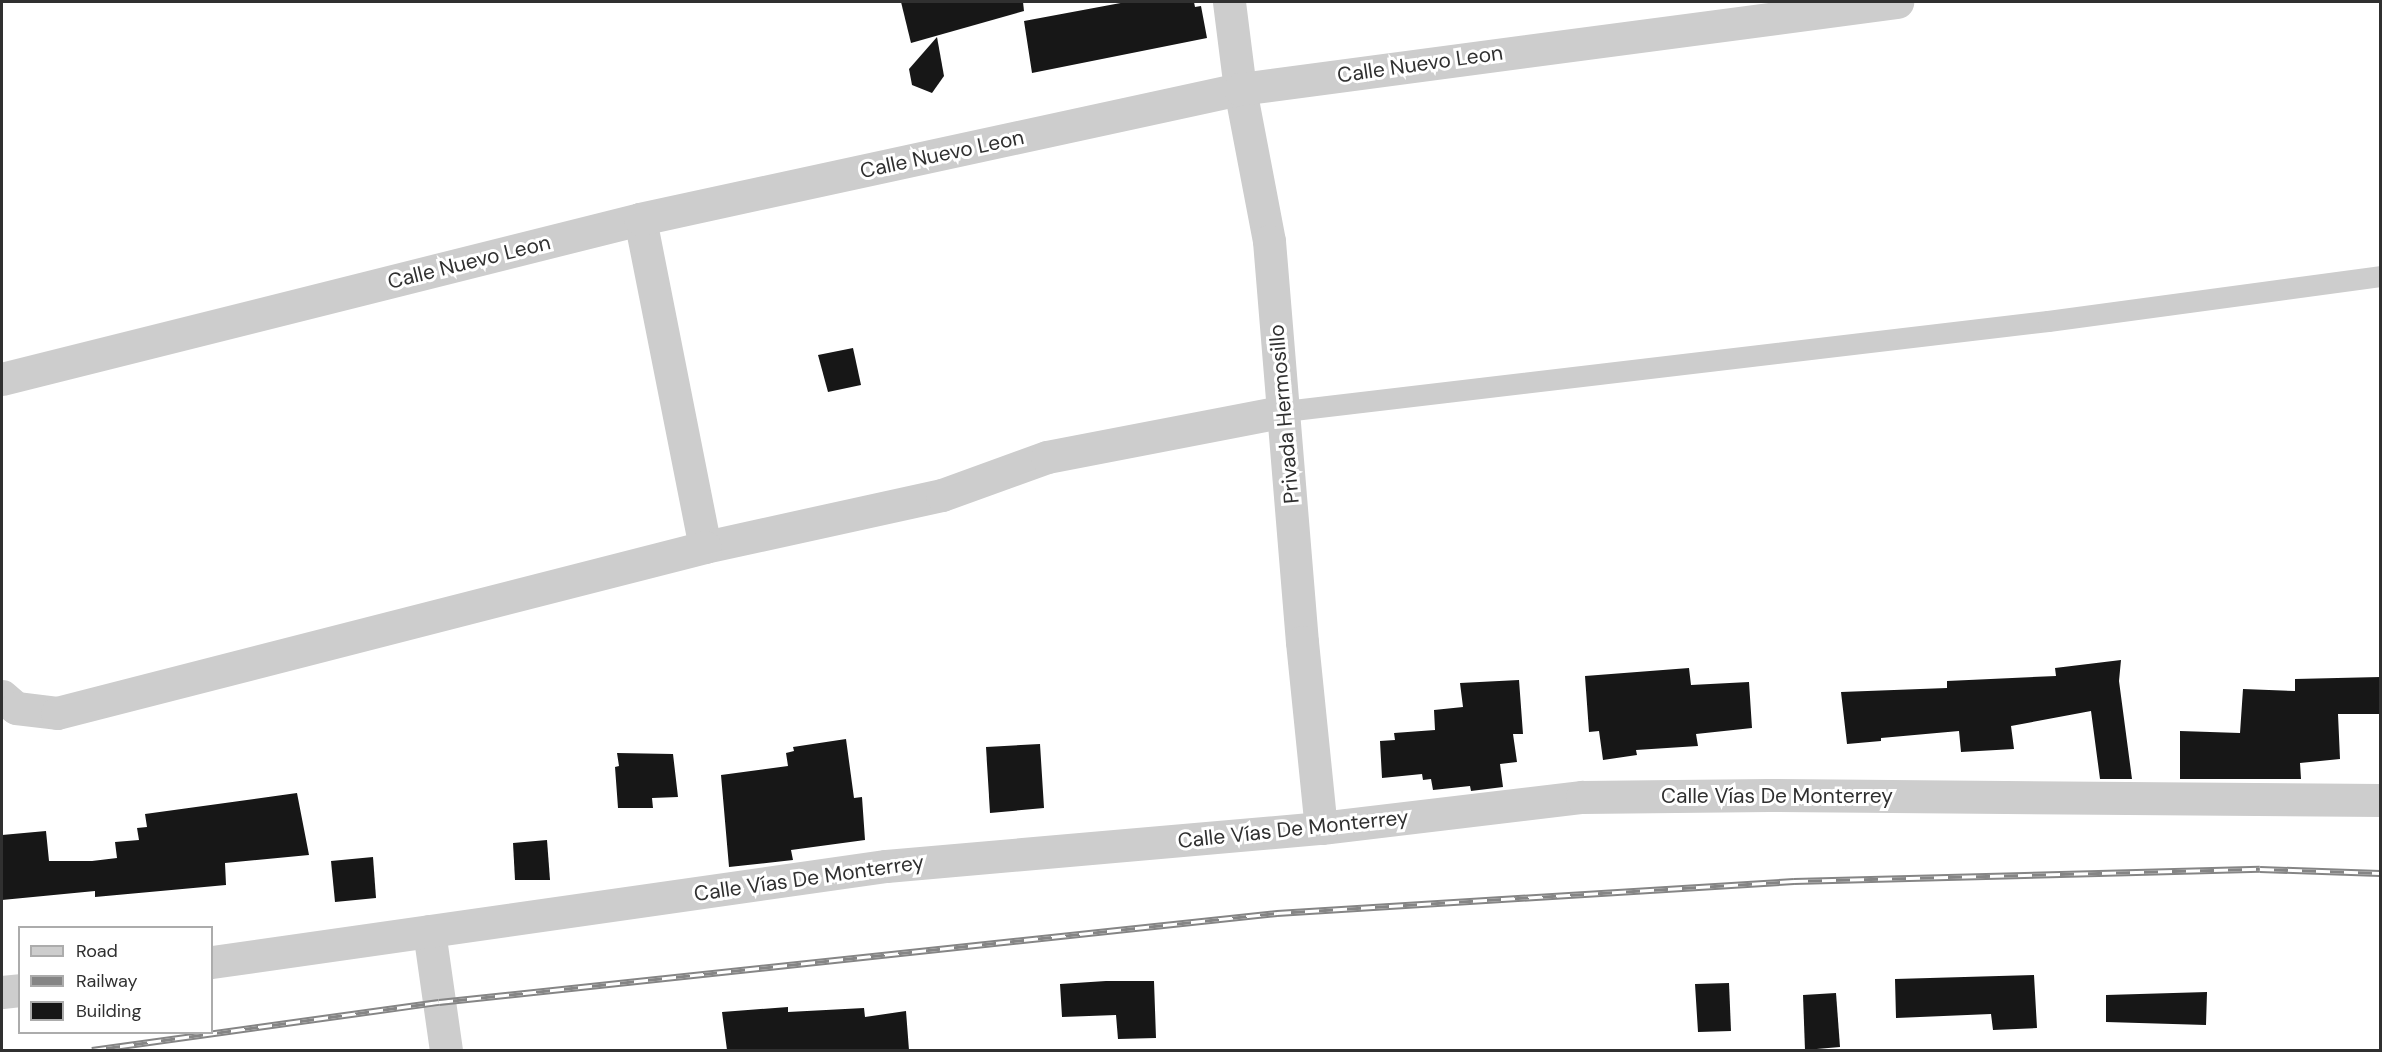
<!DOCTYPE html>
<html>
<head>
<meta charset="utf-8">
<style>
  body { margin:0 }
  #map { position:relative; width:2382px; height:1052px; overflow:hidden; background:#fff; font-family:"DM Sans",sans-serif }
  div>[style] { position:absolute }
  .building>* { inset:0; background:#171717 }
  .lane>* { height:21px; margin:-10.5px; padding:0 10.5px; transform-origin:10.5px; border-radius:10.5px; background:#cdcdcd }
  .street>* { height:33px; margin:-16.5px; padding:0 16.5px; transform-origin:16.5px; border-radius:16.5px; background:#cdcdcd }
  .rail>* { height:7px; margin-top:-3.5px; transform-origin:0; background:repeating-linear-gradient(90deg,#fff 0 14px,#858585 0 28px); box-sizing:border-box; border-block:2px solid #858585 }
  span { translate:-50% -50%; white-space:nowrap; text-align:center; line-height:1.15; -webkit-text-stroke:6px #fff; paint-order:stroke }
  .street-label { font-size:21px; color:#303030 }
  .frame { position:absolute; inset:0; border:3px solid #303030; pointer-events:none }
  .legend { position:absolute; left:18px; top:926px; width:195px; height:108px; box-sizing:border-box; background:#fff; border:2px solid #acacac; margin:0; padding:8px 10px; list-style:none; font-size:18px; color:#303030 }
  .legend li { display:flex; align-items:center; gap:12px; height:30px }
  .legend b { width:30px; border:2px solid #acacac }
</style>
</head>
<body>
<div id="map">
  <div class="building">
    <i style="clip-path:polygon(901px 2px,1023px 2px,1024px 11px,911px 43px)"></i>
    <i style="clip-path:polygon(1126px 2px,1194px 2px,1195px 7px,1201px 6px,1207px 38px,1032px 73px,1024px 21px)"></i>
    <i style="clip-path:polygon(937px 37px,944px 76px,932px 93px,912px 85px,909px 69px)"></i>
    <i style="clip-path:polygon(853px 348px,861px 385px,828px 392px,818px 355px)"></i>
    <i style="clip-path:polygon(2121px 660px,2119px 681px,2132px 779px,2100px 779px,2091px 711px,2011px 726px,2014px 749px,1961px 752px,1959px 731px,1881px 738px,1881px 741px,1847px 744px,1841px 692px,1947px 688px,1947px 681px,2056px 676px,2055px 668px)"></i>
    <i style="clip-path:polygon(1689px 668px,1691px 685px,1749px 682px,1752px 728px,1696px 734px,1698px 746px,1636px 750px,1637px 755px,1603px 760px,1599px 731px,1589px 732px,1585px 676px)"></i>
    <i style="clip-path:polygon(2380px 677px,2380px 714px,2338px 714px,2340px 759px,2300px 763px,2301px 779px,2180px 779px,2180px 731px,2240px 733px,2243px 689px,2295px 691px,2295px 679px)"></i>
    <i style="clip-path:polygon(1519px 680px,1523px 734px,1513px 734px,1517px 762px,1500px 764px,1503px 787px,1471px 791px,1470px 786px,1433px 790px,1431px 779px,1423px 780px,1422px 774px,1382px 778px,1380px 741px,1395px 740px,1394px 733px,1435px 730px,1434px 710px,1463px 707px,1460px 683px)"></i>
    <i style="clip-path:polygon(846px 739px,854px 798px,862px 797px,865px 840px,791px 850px,793px 860px,729px 867px,721px 775px,788px 766px,786px 753px,794px 751px,793px 747px)"></i>
    <i style="clip-path:polygon(1040px 744px,1044px 808px,990px 813px,986px 747px)"></i>
    <i style="clip-path:polygon(617px 753px,673px 754px,678px 797px,652px 798px,653px 808px,618px 808px,615px 767px,619px 766px)"></i>
    <i style="clip-path:polygon(297px 793px,309px 855px,225px 863px,226px 885px,95px 897px,95px 891px,2px 900px,2px 835px,46px 831px,49px 861px,92px 861px,117px 858px,115px 842px,139px 840px,137px 828px,147px 827px,145px 814px)"></i>
    <i style="clip-path:polygon(547px 840px,550px 880px,515px 880px,513px 843px)"></i>
    <i style="clip-path:polygon(373px 857px,376px 898px,335px 902px,331px 861px)"></i>
    <i style="clip-path:polygon(2034px 975px,2037px 1028px,1993px 1030px,1991px 1014px,1896px 1018px,1895px 979px)"></i>
    <i style="clip-path:polygon(1106px 981px,1154px 981px,1156px 1038px,1118px 1039px,1116px 1015px,1062px 1017px,1060px 984px)"></i>
    <i style="clip-path:polygon(1729px 983px,1731px 1031px,1698px 1032px,1695px 984px)"></i>
    <i style="clip-path:polygon(2207px 992px,2206px 1025px,2106px 1022px,2106px 995px)"></i>
    <i style="clip-path:polygon(1836px 993px,1840px 1047px,1805px 1050px,1803px 995px)"></i>
    <i style="clip-path:polygon(788px 1007px,788px 1012px,864px 1008px,865px 1017px,906px 1011px,909px 1050px,727px 1050px,722px 1012px)"></i>
  </div>
  <div class="lane">
    <i style="left:1285px;top:411px;width:768px;rotate:-6.73deg"></i>
    <i style="left:2048px;top:321px;width:335px;rotate:-7.7deg"></i>
  </div>
  <div class="street">
    <i style="left:1229px;top:2px;width:88px;rotate:82.8deg"></i>
    <i style="left:1240px;top:89px;width:155px;rotate:79.2deg"></i>
    <i style="left:1269px;top:241px;width:402px;rotate:85.3deg"></i>
    <i style="left:1302px;top:642px;width:187px;rotate:84.2deg"></i>
    <i style="left:640px;top:219px;width:334px;rotate:78.8deg"></i>
    <i style="left:705px;top:547px;width:243px;rotate:-12.4deg"></i>
    <i style="left:942px;top:495px;width:112px;rotate:-19.9deg"></i>
    <i style="left:1047px;top:457px;width:242px;rotate:-10.9deg"></i>
    <i style="left:2px;top:379px;width:658px;rotate:-14.08deg"></i>
    <i style="left:640px;top:219px;width:614px;rotate:-12.23deg"></i>
    <i style="left:1240px;top:89px;width:663px;rotate:-7.54deg"></i>
    <i style="left:2px;top:696px;width:18px;rotate:41deg"></i>
    <i style="left:16px;top:708px;width:41px;rotate:7deg"></i>
    <i style="left:57px;top:713px;width:669px;rotate:-14.37deg"></i>
    <i style="left:429px;top:931px;width:120px;rotate:81.9deg"></i>
    <i style="left:212px;top:962px;width:681px;rotate:-8.11deg"></i>
    <i style="left:886px;top:866px;width:437px;rotate:-5deg"></i>
    <i style="left:1321px;top:828px;width:263px;rotate:-6.8deg"></i>
    <i style="left:1582px;top:797px;width:187px;rotate:-0.6deg"></i>
    <i style="left:1769px;top:795px;width:611px;rotate:0.47deg"></i>
    <i style="left:2px;top:992px;width:18px;rotate:-6deg"></i>
  </div>
  <div class="rail">
    <i style="left:92px;top:1050px;width:350px;rotate:-7.9deg"></i>
    <i style="left:439px;top:1002px;width:843px;rotate:-6.06deg"></i>
    <i style="left:1277px;top:913px;width:518px;rotate:-3.54deg"></i>
    <i style="left:1794px;top:881px;width:466px;rotate:-1.5deg"></i>
    <i style="left:2260px;top:869px;width:120px;rotate:1.9deg"></i>
  </div>
  <div class="street-label">
    <span style="left:1420px;top:64px;rotate:-8deg">Calle Nuevo Leon</span>
    <span style="left:942px;top:154px;rotate:-12deg">Calle Nuevo Leon</span>
    <span style="left:469px;top:262px;rotate:-14deg">Calle Nuevo Leon</span>
    <span style="left:1284px;top:414px;rotate:-95deg">Privada Hermosillo</span>
    <span style="left:1777px;top:796px">Calle Vías De Monterrey</span>
    <span style="left:1293px;top:829px;rotate:-6deg">Calle Vías De Monterrey</span>
    <span style="left:809px;top:878px;rotate:-8deg">Calle Vías De Monterrey</span>
  </div>
  <div class="frame"></div>
  <ul class="legend">
  <li><b style="height:8px;background:#cdcdcd"></b>Road</li>
  <li><b style="height:8px;background:#858585"></b>Railway</li>
  <li><b style="height:16px;background:#171717"></b>Building</li>
  </ul>
</div>
</body>
</html>
